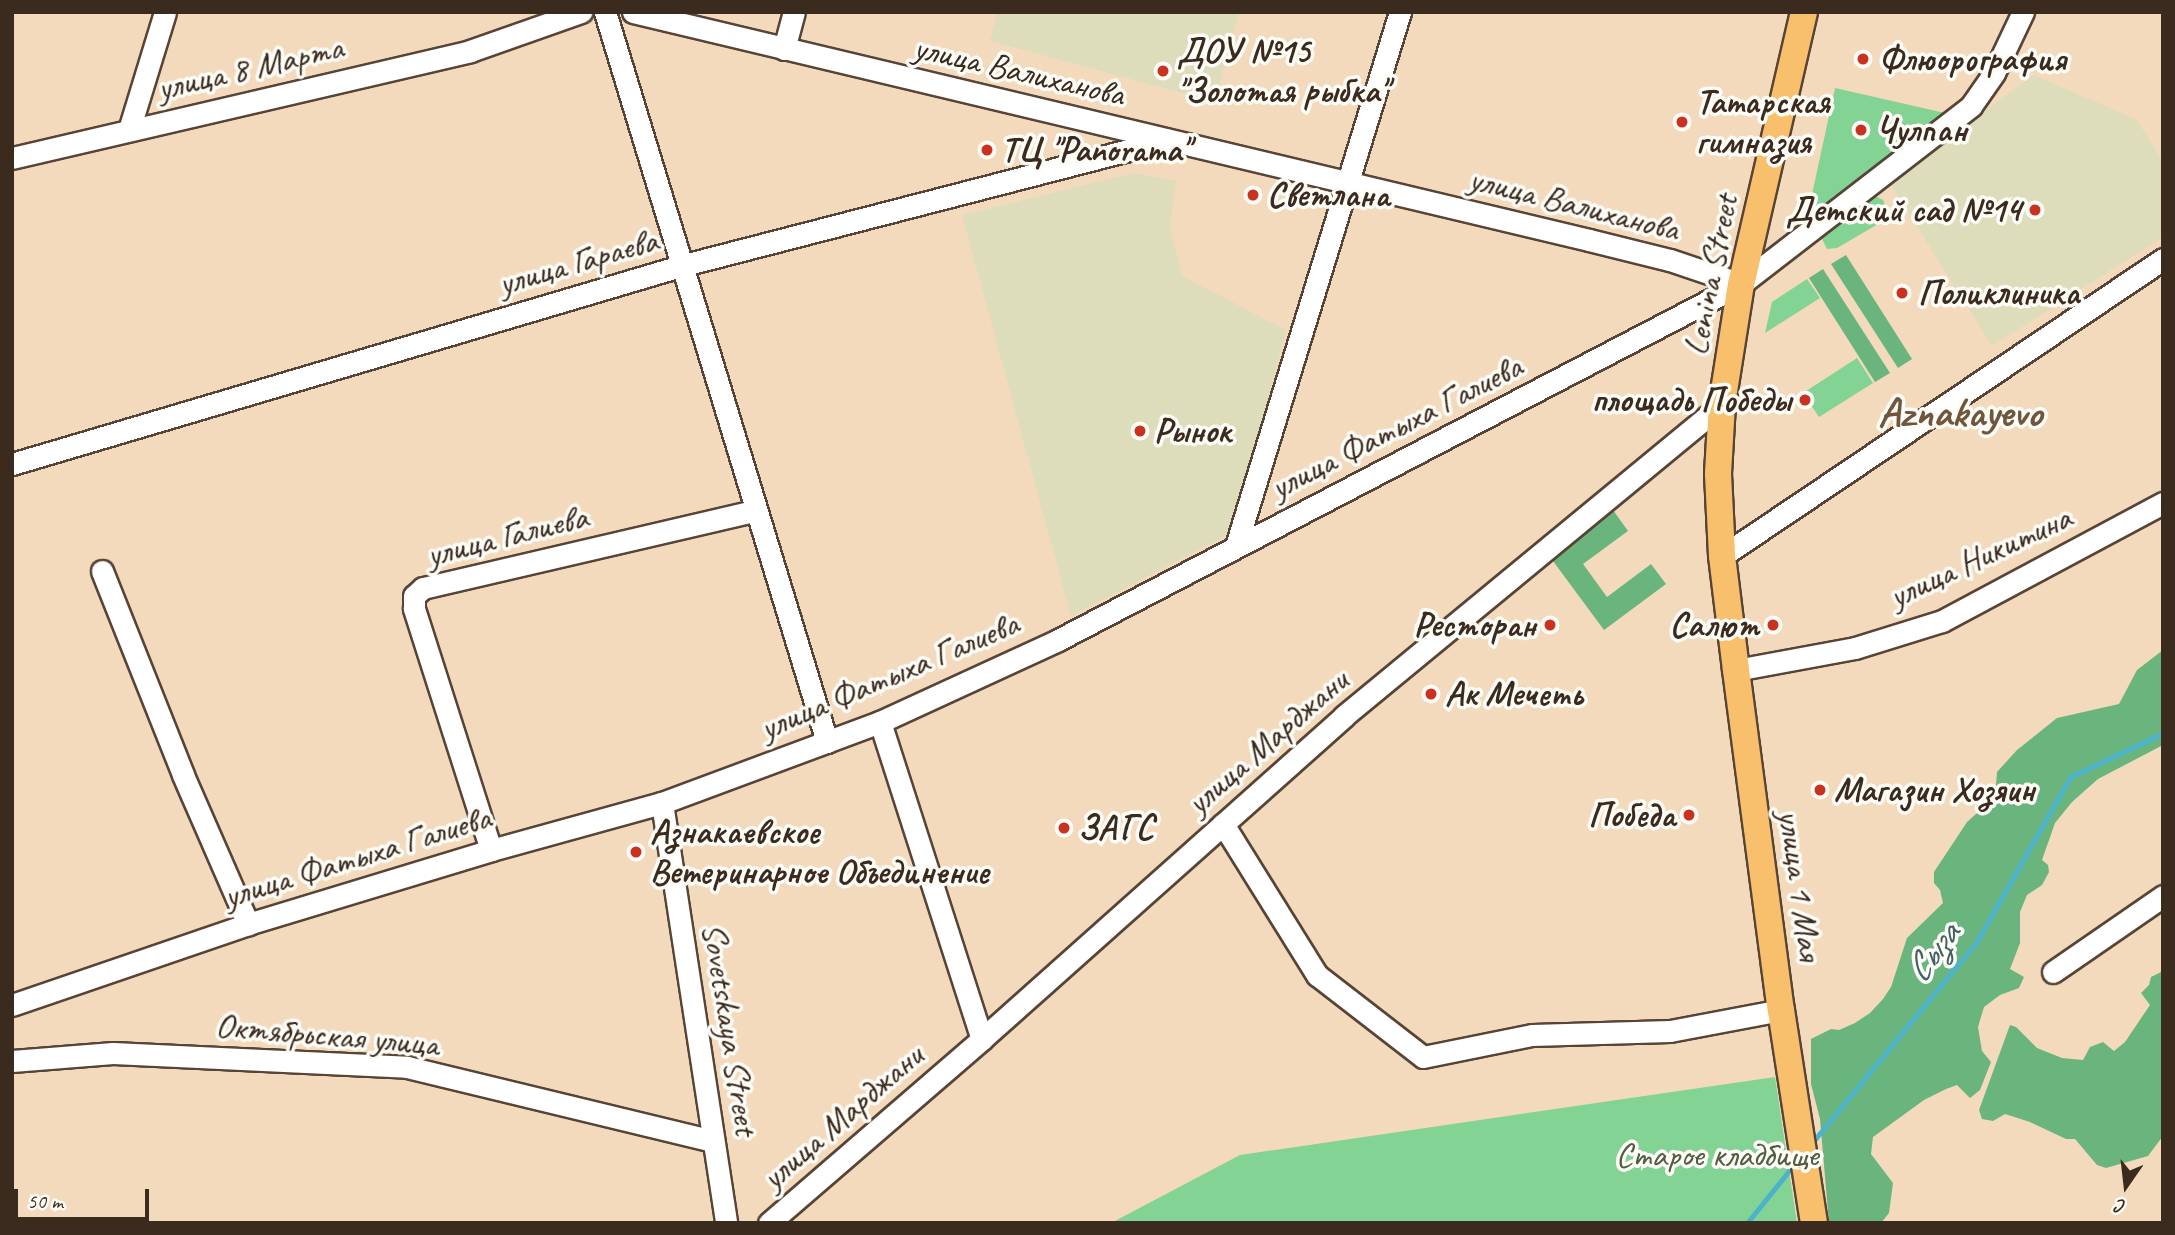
<!DOCTYPE html>
<html>
<head>
<meta charset="utf-8">
<style>
  body { margin:0 }
  #map { position:relative; width:2175px; height:1235px; overflow:hidden; background:#f3dabc; font-family:Caveat,sans-serif }
  div>[style] { position:absolute }
  .built>* { inset:0; background:#ddddbc }
  .green>* { inset:0; background:#83d394 }
  .forest>* { inset:0; background:#6ab57e }
  .stream>* { height:5px; margin:-2.5px; padding:0 2.5px; transform-origin:2.5px; border-radius:2.5px; background:#4cb3ca }
  .roads { filter:drop-shadow(2px 0 #574436) drop-shadow(-2px 0 #574436) drop-shadow(0 2px #574436) drop-shadow(0 -2px #574436) }
  .minor>* { height:21px; margin:-10.5px; padding:0 10.5px; transform-origin:10.5px; border-radius:10.5px; background:#fff }
  .major>* { height:26px; margin:-13px; padding:0 13px; transform-origin:13px; border-radius:13px; background:#f8bf6c }
  .dots>* { width:19px; height:19px; translate:-50% -50%; box-sizing:border-box; border:4px solid #fdfcf7; border-radius:50% }
  span { translate:-50% -50%; white-space:nowrap; text-align:center; line-height:1.15; -webkit-text-stroke:7px #fdfcf7; paint-order:stroke }
  .poi-label { font-size:35px; color:#3b2a1e; font-weight:700 }
  .left { translate:0 -50%; text-align:left }
  .right { translate:-100% -50%; text-align:right }
  .street-label { font-size:35px; color:#3b2a1e }
  .park-label { font-size:35px; color:#515d41 }
  .water-label { font-size:37px; color:#426163; font-style:italic }
  .district-label { font-size:42px; color:#6f573d; font-weight:700 }
  .frame { position:absolute; inset:0; border:14px solid #3b2a1e; pointer-events:none }
  .north { position:absolute; left:2091px; top:1151px; width:70px; height:70px; -webkit-text-stroke:5px #fdfcf7; paint-order:stroke; rotate:194deg; font-size:19px; font-weight:700; line-height:28px; text-align:center; color:#3b2a1e }
  .north::after { content:''; display:block; margin:auto; width:24px; height:32px; background:#3b2a1e; clip-path:polygon(50% 0,100% 100%,50% 72%,0 100%) }
  .scale { position:absolute; left:14px; top:1189px; width:135px; height:32px; box-sizing:border-box; border:4px solid #3b2a1e; border-top:0; padding-left:9px; font-size:21px; line-height:24px; white-space:nowrap; color:#3b2a1e; -webkit-text-stroke:5px #fdfcf7; paint-order:stroke }
</style>
</head>
<body>
<div id="map">
  <div class="built">
    <i style="clip-path:polygon(997px 12px,1239px 12px,1215px 102px,990px 41px)"></i>
    <i style="clip-path:polygon(2033px 75px,2136px 119px,2163px 161px,2163px 237px,1992px 346px,1889px 182px)"></i>
    <i style="clip-path:polygon(1134px 173px,1176px 181px,1170px 228px,1182px 276px,1286px 330px,1233px 532px,1071px 616px,962px 215px)"></i>
  </div>
  <div class="green">
    <i style="clip-path:polygon(1835px 88px,1945px 113px,1811px 214px,1808px 213px)"></i>
    <i style="clip-path:polygon(1871px 194px,1883px 200px,1890px 217px,1837px 248px,1827px 249px,1820px 235px)"></i>
    <i style="clip-path:polygon(1807px 279px,1820px 298px,1765px 333px,1772px 302px)"></i>
    <i style="clip-path:polygon(1857px 358px,1873px 383px,1819px 417px,1803px 393px)"></i>
    <i style="clip-path:polygon(1775px 1077px,1797px 1223px,1111px 1223px,1240px 1155px)"></i>
  </div>
  <div class="forest">
    <i style="clip-path:polygon(1846px 255px,1912px 359px,1898px 368px,1831px 264px)"></i>
    <i style="clip-path:polygon(1823px 269px,1890px 373px,1875px 382px,1809px 278px)"></i>
    <i style="clip-path:polygon(1613px 510px,1628px 531px,1583px 564px,1607px 597px,1651px 564px,1666px 584px,1604px 630px,1550px 557px)"></i>
    <i style="clip-path:polygon(2163px 650px,2163px 745px,2098px 779px,2072px 802px,2055px 823px,2042px 860px,2048px 865px,2049px 872px,2042px 885px,2027px 895px,2020px 912px,2020px 943px,2010px 969px,2024px 977px,2019px 988px,2000px 995px,1984px 1007px,1978px 1027px,1982px 1051px,1991px 1062px,1980px 1090px,1970px 1098px,1957px 1085px,1946px 1089px,1924px 1100px,1873px 1137px,1871px 1154px,1893px 1183px,1889px 1213px,1881px 1223px,1829px 1223px,1820px 1119px,1811px 1084px,1811px 1039px,1831px 1029px,1839px 1030px,1855px 1023px,1870px 1013px,1883px 999px,1891px 987px,1907px 938px,1943px 903px,1940px 890px,1934px 883px,1934px 872px,1967px 822px,1987px 804px,1996px 785px,1997px 772px,2017px 750px,2057px 718px,2119px 704px,2137px 670px)"></i>
    <i style="clip-path:polygon(2163px 971px,2163px 1136px,2148px 1156px,2106px 1168px,2097px 1165px,2075px 1139px,2066px 1139px,2030px 1122px,2005px 1114px,1993px 1121px,1982px 1119px,1979px 1110px,2010px 1025px,2016px 1027px,2037px 1048px,2062px 1058px,2083px 1060px,2090px 1047px,2103px 1042px,2114px 1051px,2125px 1042px,2150px 1005px,2141px 993px,2149px 985px,2151px 977px)"></i>
  </div>
  <div class="stream">
    <i style="left:1811px;top:1144px;width:262px;rotate:-50.7deg"></i>
    <i style="left:1977px;top:941px;width:189px;rotate:-60.4deg"></i>
    <i style="left:2070px;top:777px;width:103px;rotate:-25.3deg"></i>
    <i style="left:1747px;top:1223px;width:78px;rotate:-51.2deg"></i>
  </div>
  <div class="roads">
    <div class="minor">
      <i style="left:605px;top:12px;width:763px;rotate:73.08deg"></i>
      <i style="left:633px;top:12px;width:983px;rotate:13.41deg"></i>
      <i style="left:1589px;top:240px;width:83px;rotate:13.9deg"></i>
      <i style="left:1670px;top:260px;width:75px;rotate:18.7deg"></i>
      <i style="left:784px;top:49px;width:38px;rotate:-75deg"></i>
      <i style="left:129px;top:130px;width:123px;rotate:-73deg"></i>
      <i style="left:12px;top:158px;width:470px;rotate:-13.1deg"></i>
      <i style="left:470px;top:51px;width:118px;rotate:-19.4deg"></i>
      <i style="left:12px;top:464px;width:701px;rotate:-16.5deg"></i>
      <i style="left:684px;top:265px;width:499px;rotate:-14.5deg"></i>
      <i style="left:1236px;top:546px;width:559px;rotate:-72.93deg"></i>
      <i style="left:1722px;top:556px;width:532px;rotate:-33.96deg"></i>
      <i style="left:102px;top:571px;width:219px;rotate:68.3deg"></i>
      <i style="left:183px;top:775px;width:163px;rotate:66.4deg"></i>
      <i style="left:1736px;top:670px;width:121px;rotate:-10.5deg"></i>
      <i style="left:1855px;top:648px;width:91px;rotate:-17.2deg"></i>
      <i style="left:1942px;top:621px;width:251px;rotate:-28.1deg"></i>
      <i style="left:880px;top:722px;width:333px;rotate:72.2deg"></i>
      <i style="left:662px;top:803px;width:425px;rotate:81.3deg"></i>
      <i style="left:1223px;top:824px;width:178px;rotate:58.1deg"></i>
      <i style="left:1317px;top:975px;width:134px;rotate:37.7deg"></i>
      <i style="left:1423px;top:1057px;width:111px;rotate:-11.4deg"></i>
      <i style="left:1532px;top:1035px;width:138px;rotate:-1.7deg"></i>
      <i style="left:1670px;top:1031px;width:113px;rotate:-10.7deg"></i>
      <i style="left:491px;top:850px;width:254px;rotate:-107.7deg"></i>
      <i style="left:414px;top:608px;width:12px;rotate:-90deg"></i>
      <i style="left:414px;top:596px;width:12px;rotate:-42deg"></i>
      <i style="left:423px;top:588px;width:340px;rotate:-13.1deg"></i>
      <i style="left:2053px;top:972px;width:134px;rotate:-34.6deg"></i>
      <i style="left:12px;top:1005px;width:250px;rotate:-18.9deg"></i>
      <i style="left:248px;top:924px;width:254px;rotate:-16.9deg"></i>
      <i style="left:491px;top:850px;width:177px;rotate:-15.4deg"></i>
      <i style="left:662px;top:803px;width:233px;rotate:-20.4deg"></i>
      <i style="left:880px;top:722px;width:196px;rotate:-24.7deg"></i>
      <i style="left:1058px;top:640px;width:770px;rotate:-27.53deg"></i>
      <i style="left:1741px;top:284px;width:291px;rotate:-37.7deg"></i>
      <i style="left:1971px;top:106px;width:40px;rotate:-55.1deg"></i>
      <i style="left:1994px;top:73px;width:68px;rotate:-64.6deg"></i>
      <i style="left:12px;top:1061px;width:101px;rotate:-4.5deg"></i>
      <i style="left:113px;top:1053px;width:294px;rotate:2.7deg"></i>
      <i style="left:407px;top:1067px;width:315px;rotate:13.6deg"></i>
      <i style="left:769px;top:1223px;width:281px;rotate:-40.8deg"></i>
      <i style="left:982px;top:1039px;width:485px;rotate:-41.7deg"></i>
      <i style="left:1344px;top:716px;width:490px;rotate:-39.5deg"></i>
    </div>
    <div class="major">
      <i style="left:1804px;top:12px;width:279px;rotate:103deg"></i>
      <i style="left:1741px;top:284px;width:121px;rotate:99deg"></i>
      <i style="left:1722px;top:404px;width:70px;rotate:93.3deg"></i>
      <i style="left:1718px;top:474px;width:82px;rotate:87.2deg"></i>
      <i style="left:1722px;top:556px;width:115px;rotate:83deg"></i>
      <i style="left:1736px;top:670px;width:343px;rotate:82.5deg"></i>
      <i style="left:1781px;top:1010px;width:216px;rotate:81.2deg"></i>
    </div>
  </div>
  <div class="dots">
    <i style="left:1863px;top:59px;background:#c8321e"></i>
    <i style="left:1163px;top:71px;background:#c8321e"></i>
    <i style="left:1682px;top:122px;background:#c8321e"></i>
    <i style="left:1861px;top:130px;background:#c8321e"></i>
    <i style="left:987px;top:150px;background:#c8321e"></i>
    <i style="left:1253px;top:195px;background:#c8321e"></i>
    <i style="left:2035px;top:210px;background:#c8321e"></i>
    <i style="left:1902px;top:293px;background:#c8321e"></i>
    <i style="left:1805px;top:400px;background:#c8321e"></i>
    <i style="left:1140px;top:431px;background:#c8321e"></i>
    <i style="left:1550px;top:625px;background:#c8321e"></i>
    <i style="left:1773px;top:625px;background:#c8321e"></i>
    <i style="left:1431px;top:694px;background:#c8321e"></i>
    <i style="left:1820px;top:790px;background:#c8321e"></i>
    <i style="left:1689px;top:815px;background:#c8321e"></i>
    <i style="left:1064px;top:828px;background:#c8321e"></i>
    <i style="left:636px;top:852px;background:#c8321e"></i>
  </div>
  <div class="poi-label">
    <span class="left" style="left:1177px;top:71px">ДОУ №15<br>"Золотая рыбка"</span>
    <span class="left" style="left:1879px;top:59px">Флюорография</span>
    <span class="left" style="left:1696px;top:122px">Татарская<br>гимназия</span>
    <span class="left" style="left:1875px;top:130px">Чулпан</span>
    <span class="left" style="left:1001px;top:150px">ТЦ "Panorama"</span>
    <span class="left" style="left:1267px;top:195px">Светлана</span>
    <span class="right" style="left:2021px;top:210px">Детский сад №14</span>
    <span class="left" style="left:1918px;top:293px">Поликлиника</span>
    <span class="right" style="left:1791px;top:400px">площадь Победы</span>
    <span class="left" style="left:1154px;top:431px">Рынок</span>
    <span class="right" style="left:1536px;top:625px">Ресторан</span>
    <span class="right" style="left:1759px;top:625px">Салют</span>
    <span class="left" style="left:1445px;top:694px">Ак Мечеть</span>
    <span class="left" style="left:1834px;top:790px">Магазин Хозяин</span>
    <span class="right" style="left:1675px;top:815px">Победа</span>
    <span class="left" style="left:1078px;top:828px">ЗАГС</span>
    <span class="left" style="left:650px;top:852px">Азнакаевское<br>Ветеринарное Объединение</span>
  </div>
  <div class="street-label">
    <span style="left:250px;top:68px;rotate:-13deg">улица 8 Марта</span>
    <span style="left:1019px;top:71px;rotate:13deg">улица Валиханова</span>
    <span style="left:1574px;top:204px;rotate:14deg">улица Валиханова</span>
    <span style="left:578px;top:262px;rotate:-16deg">улица Гараева</span>
    <span style="left:1711px;top:275px;rotate:-79deg">Lenina Street</span>
    <span style="left:1396px;top:427px;rotate:-27deg">улица Фатыха Галиева</span>
    <span style="left:507px;top:536px;rotate:-14deg">улица Галиева</span>
    <span style="left:1980px;top:557px;rotate:-25deg">улица Никитина</span>
    <span style="left:889px;top:676px;rotate:-23deg">улица Фатыха Галиева</span>
    <span style="left:1267px;top:742px;rotate:-41deg">улица Марджани</span>
    <span style="left:357px;top:857px;rotate:-17deg">улица Фатыха Галиева</span>
    <span style="left:1800px;top:885px;rotate:82deg">улица 1 Мая</span>
    <span style="left:730px;top:1029px;rotate:81deg">Sovetskaya Street</span>
    <span style="left:327px;top:1035px;rotate:5deg">Октябрьская улица</span>
    <span style="left:842px;top:1117px;rotate:-41deg">улица Марджани</span>
  </div>
  <div class="park-label">
    <span style="left:1717px;top:1155px">Старое кладбище</span>
  </div>
  <div class="water-label">
    <span style="left:1932px;top:952px;rotate:-52deg">Сыза</span>
  </div>
  <div class="district-label">
    <span style="left:1960px;top:413px">Aznakayevo</span>
  </div>
  <div class="frame"></div>
  <div class="north">С</div>
  <div class="scale">50 m</div>
</div>
</body>
</html>
